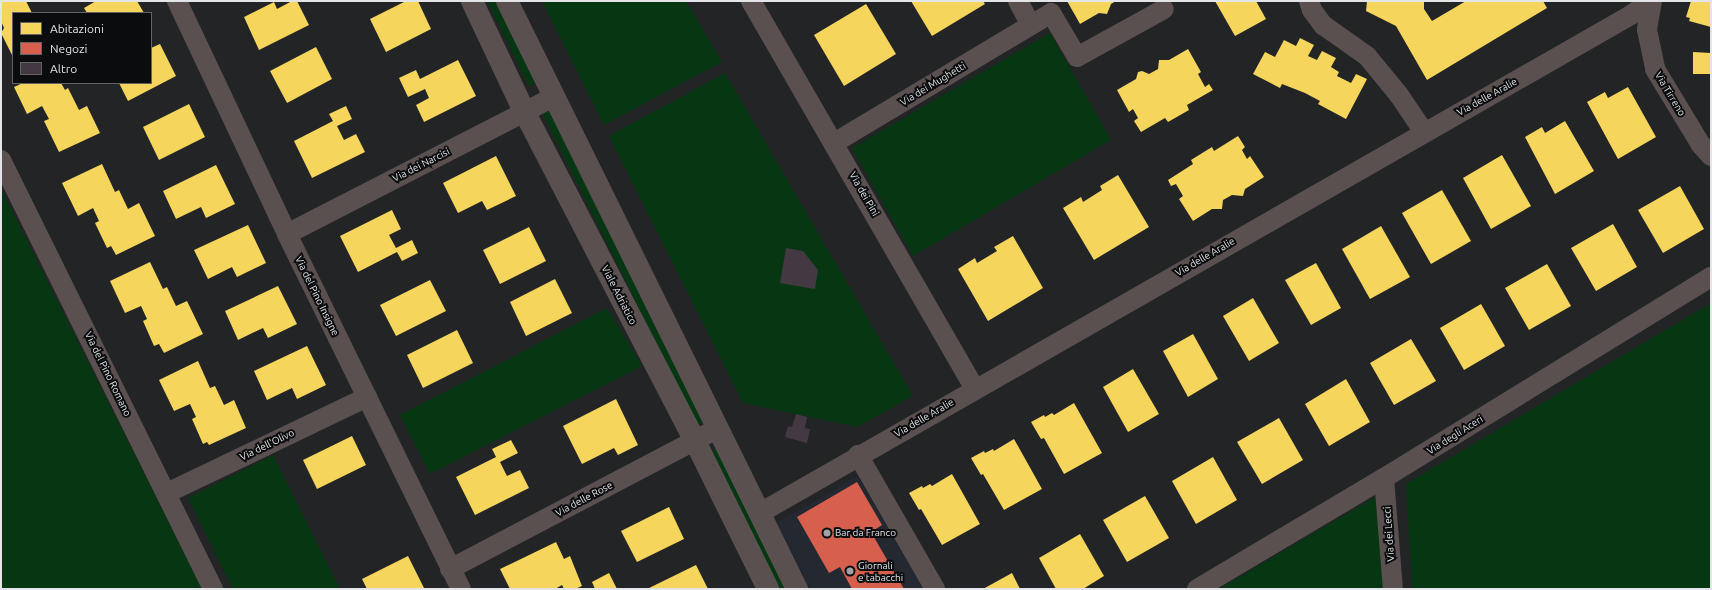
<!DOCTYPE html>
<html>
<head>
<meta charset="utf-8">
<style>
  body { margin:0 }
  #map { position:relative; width:1712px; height:590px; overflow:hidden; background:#222426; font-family:Ubuntu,sans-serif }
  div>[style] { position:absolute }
  .built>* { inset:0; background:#232831 }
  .green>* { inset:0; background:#073712 }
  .homes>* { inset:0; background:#f6d55c }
  .shops>* { inset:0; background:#d6604d }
  .building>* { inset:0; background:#443942 }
  .minor>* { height:20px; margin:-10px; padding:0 10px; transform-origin:10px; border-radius:10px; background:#5a5050 }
  .tertiary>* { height:22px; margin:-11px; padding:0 11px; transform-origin:11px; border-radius:11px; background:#5a5050 }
  .dots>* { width:11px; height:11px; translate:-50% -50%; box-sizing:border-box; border:2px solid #0b0c0e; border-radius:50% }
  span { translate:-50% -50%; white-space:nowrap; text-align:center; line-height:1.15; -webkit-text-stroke:4px #0b0c0e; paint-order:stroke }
  .street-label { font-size:10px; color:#e3e5e9 }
  .poi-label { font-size:10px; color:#e3e5e9 }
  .left { translate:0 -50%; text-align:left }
  .frame { position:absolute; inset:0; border:2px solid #e3e5e9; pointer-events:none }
  .legend { position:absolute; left:12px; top:12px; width:140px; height:72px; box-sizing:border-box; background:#0b0c0e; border:1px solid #616366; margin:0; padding:5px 7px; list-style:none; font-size:12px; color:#e3e5e9 }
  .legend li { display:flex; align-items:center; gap:8px; height:20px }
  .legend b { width:20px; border:1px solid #616366 }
</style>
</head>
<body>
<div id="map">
  <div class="built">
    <i style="clip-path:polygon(857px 476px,924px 589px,811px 589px,777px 523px)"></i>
  </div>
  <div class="green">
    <i style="clip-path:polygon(487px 1px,496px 1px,536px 83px,529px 86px)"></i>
    <i style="clip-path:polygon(542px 1px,686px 1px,722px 62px,604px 125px)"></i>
    <i style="clip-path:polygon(1050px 33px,1111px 140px,913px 256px,852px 148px)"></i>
    <i style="clip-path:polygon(725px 73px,913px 396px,857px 427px,743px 403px,609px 136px)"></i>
    <i style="clip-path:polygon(551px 109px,704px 422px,697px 425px,543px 114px)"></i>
    <i style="clip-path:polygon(1px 189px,202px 589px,1px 589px)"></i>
    <i style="clip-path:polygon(1711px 303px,1711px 589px,1412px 589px,1406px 484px)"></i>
    <i style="clip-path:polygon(607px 308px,642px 366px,430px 474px,400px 415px)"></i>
    <i style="clip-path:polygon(718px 448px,789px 589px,780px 589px,710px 452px)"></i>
    <i style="clip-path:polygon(273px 455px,340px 589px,233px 589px,188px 498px)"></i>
    <i style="clip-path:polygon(1377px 496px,1384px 589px,1219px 589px)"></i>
  </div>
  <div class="homes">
    <i style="clip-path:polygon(1px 1px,26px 1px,32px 13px,13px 13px,12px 55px,1px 33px,4px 28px,1px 21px)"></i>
    <i style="clip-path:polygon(96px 1px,137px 1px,144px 13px,87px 13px,84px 8px)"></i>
    <i style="clip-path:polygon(292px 1px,297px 1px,309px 25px,259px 50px,244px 17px,274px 2px,277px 9px)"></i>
    <i style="clip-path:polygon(406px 1px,418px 1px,431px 29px,386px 52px,370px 19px)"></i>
    <i style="clip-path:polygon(911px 1px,983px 1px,985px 4px,932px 36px)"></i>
    <i style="clip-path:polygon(1067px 1px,1116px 1px,1111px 4px,1107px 14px,1099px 13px,1080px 24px)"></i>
    <i style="clip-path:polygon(1215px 1px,1256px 1px,1266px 19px,1235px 36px)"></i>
    <i style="clip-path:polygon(1367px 1px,1424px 1px,1424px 9px,1432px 21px,1466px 1px,1543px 1px,1547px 8px,1427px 80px,1396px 26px,1366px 11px)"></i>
    <i style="clip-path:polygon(1691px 1px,1711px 1px,1711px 27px,1689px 21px,1690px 18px,1686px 17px)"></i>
    <i style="clip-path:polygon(866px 4px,896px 54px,844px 86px,814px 35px)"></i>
    <i style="clip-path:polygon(1300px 38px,1314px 45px,1308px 56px,1317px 60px,1322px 51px,1336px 58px,1331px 67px,1339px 72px,1337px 76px,1351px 83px,1356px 74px,1367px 79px,1346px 119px,1318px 104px,1320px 101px,1305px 93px,1282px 84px,1280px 88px,1253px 74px,1265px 52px,1275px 57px,1284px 40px,1296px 46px)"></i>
    <i style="clip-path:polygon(160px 44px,176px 76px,128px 101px,119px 83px,151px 83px,151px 48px)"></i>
    <i style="clip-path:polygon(316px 47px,332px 79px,287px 103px,270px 71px)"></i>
    <i style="clip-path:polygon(1188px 49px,1201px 72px,1198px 74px,1205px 87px,1209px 84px,1213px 90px,1187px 105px,1189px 110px,1168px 122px,1165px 118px,1141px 132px,1134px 121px,1138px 118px,1133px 109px,1129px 112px,1117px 90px,1136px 79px,1138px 72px,1142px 71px,1149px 74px,1158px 69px,1159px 60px,1169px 60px)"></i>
    <i style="clip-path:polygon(1693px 52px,1711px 53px,1711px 74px,1693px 74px)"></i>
    <i style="clip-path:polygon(458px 60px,476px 96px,424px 122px,416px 105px,429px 98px,425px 89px,408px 97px,399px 78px,416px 70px,420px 79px)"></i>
    <i style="clip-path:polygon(23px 83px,61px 83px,65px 90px,68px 88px,79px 110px,87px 106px,100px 133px,59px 152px,44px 121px,49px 119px,42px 106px,27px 114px,14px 87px)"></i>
    <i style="clip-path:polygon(1628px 87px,1656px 137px,1618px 159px,1587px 102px,1605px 92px,1608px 98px)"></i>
    <i style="clip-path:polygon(189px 104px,205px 137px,159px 160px,143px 127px)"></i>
    <i style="clip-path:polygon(346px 106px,352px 119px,337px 126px,344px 140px,356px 134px,365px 152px,312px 178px,294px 141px,333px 121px,329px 114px)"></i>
    <i style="clip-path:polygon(1565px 121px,1594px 171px,1555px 194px,1525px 137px,1542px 127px,1545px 133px)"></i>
    <i style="clip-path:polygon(1238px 136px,1245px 147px,1242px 150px,1247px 159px,1250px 156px,1264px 177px,1245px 189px,1243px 196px,1232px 195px,1223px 200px,1222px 209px,1212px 209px,1193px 221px,1179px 199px,1183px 196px,1176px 184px,1171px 186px,1168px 180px,1193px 164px,1191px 160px,1212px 147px,1214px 151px)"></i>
    <i style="clip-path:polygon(1502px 155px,1531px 206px,1491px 229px,1463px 178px)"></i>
    <i style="clip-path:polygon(496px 156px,516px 196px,487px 210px,482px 201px,458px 213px,443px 183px)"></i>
    <i style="clip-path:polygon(102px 164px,115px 192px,119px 190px,128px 209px,139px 203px,155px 236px,116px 255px,111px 246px,107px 248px,95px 223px,99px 221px,93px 208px,78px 216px,62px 183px)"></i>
    <i style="clip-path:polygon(216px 165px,235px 204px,206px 218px,201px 207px,176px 219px,163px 191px)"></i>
    <i style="clip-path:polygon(1118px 175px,1149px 227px,1094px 260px,1063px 208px,1081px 197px,1083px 202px,1102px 190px,1100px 186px)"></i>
    <i style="clip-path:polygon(1680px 186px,1704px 229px,1663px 253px,1638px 210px)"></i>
    <i style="clip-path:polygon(1442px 190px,1471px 241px,1431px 264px,1402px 213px)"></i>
    <i style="clip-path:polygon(392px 210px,401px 229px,389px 235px,396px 248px,412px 240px,418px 253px,402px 261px,397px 252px,358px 272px,340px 236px)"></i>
    <i style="clip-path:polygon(1613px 224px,1637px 267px,1596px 291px,1571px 248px)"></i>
    <i style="clip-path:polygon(248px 225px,266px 263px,237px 277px,232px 267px,208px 279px,194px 250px)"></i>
    <i style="clip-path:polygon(1381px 226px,1410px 277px,1370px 299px,1342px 249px)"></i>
    <i style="clip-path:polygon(529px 227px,546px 261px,500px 284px,483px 250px)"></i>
    <i style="clip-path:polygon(1013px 236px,1043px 288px,988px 321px,958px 269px,975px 258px,977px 263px,997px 251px,994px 247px)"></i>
    <i style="clip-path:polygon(150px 262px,163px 289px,167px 287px,176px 306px,187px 301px,203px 334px,164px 353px,159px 344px,154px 346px,143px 321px,147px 319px,141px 306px,125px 313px,110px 281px)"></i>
    <i style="clip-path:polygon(1316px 263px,1341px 308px,1311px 325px,1285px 280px)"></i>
    <i style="clip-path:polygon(1547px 264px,1571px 306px,1529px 330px,1505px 288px)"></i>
    <i style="clip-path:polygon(555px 279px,572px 313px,526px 336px,510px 302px)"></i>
    <i style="clip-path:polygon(430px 280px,446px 311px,396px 336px,380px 305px)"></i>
    <i style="clip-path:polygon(278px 286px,297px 324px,268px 338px,263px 328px,238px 340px,225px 311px)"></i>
    <i style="clip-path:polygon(1253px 298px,1279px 343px,1249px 361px,1223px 316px)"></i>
    <i style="clip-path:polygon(1481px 304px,1505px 346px,1464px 370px,1440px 328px)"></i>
    <i style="clip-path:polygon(457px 330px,473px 363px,423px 388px,407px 355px)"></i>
    <i style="clip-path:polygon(1193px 334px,1218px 379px,1188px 397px,1163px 351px)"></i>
    <i style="clip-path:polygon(1411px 339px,1436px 381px,1394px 405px,1370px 363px)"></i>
    <i style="clip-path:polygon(307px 346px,326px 385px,297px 399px,292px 388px,267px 400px,254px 371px)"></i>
    <i style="clip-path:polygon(198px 361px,210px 388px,215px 386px,224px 405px,234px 400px,246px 428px,209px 445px,207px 442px,203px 444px,192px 419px,196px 417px,190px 404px,174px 411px,159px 380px)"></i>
    <i style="clip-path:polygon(1133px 369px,1159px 414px,1128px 432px,1103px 387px)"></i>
    <i style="clip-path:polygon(1346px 379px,1370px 422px,1329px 446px,1305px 404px)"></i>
    <i style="clip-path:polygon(616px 399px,638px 445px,618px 455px,614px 448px,582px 464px,563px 426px)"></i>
    <i style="clip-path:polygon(1074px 403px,1102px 453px,1064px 474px,1044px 438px,1041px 439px,1031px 422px,1044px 415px,1045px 417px,1052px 413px,1054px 415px)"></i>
    <i style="clip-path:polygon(1279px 418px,1303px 460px,1262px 484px,1237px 442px)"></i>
    <i style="clip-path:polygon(352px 436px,366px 465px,317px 489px,303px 460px)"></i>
    <i style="clip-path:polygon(1014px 439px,1042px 489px,1004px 510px,983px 474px,981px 475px,971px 458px,984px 451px,985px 453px,993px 449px,994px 451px)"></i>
    <i style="clip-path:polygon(511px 440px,518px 453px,500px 462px,507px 476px,520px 470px,529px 488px,475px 515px,456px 477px,496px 457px,492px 449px)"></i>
    <i style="clip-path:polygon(1213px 457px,1237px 500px,1196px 524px,1172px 481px)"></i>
    <i style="clip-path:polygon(952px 474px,980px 524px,942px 545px,921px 509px,919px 510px,909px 493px,922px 486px,923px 488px,930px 484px,932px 486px)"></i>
    <i style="clip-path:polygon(1145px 496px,1169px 538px,1127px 562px,1103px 520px)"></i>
    <i style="clip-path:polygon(669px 507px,684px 539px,637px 562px,621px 531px)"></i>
    <i style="clip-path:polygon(1080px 534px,1104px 576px,1083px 589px,1056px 589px,1039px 558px)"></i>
    <i style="clip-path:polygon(556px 542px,564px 559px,570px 556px,582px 586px,575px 589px,564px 589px,562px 585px,555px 589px,510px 589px,500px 569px)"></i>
    <i style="clip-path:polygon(408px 556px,424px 588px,367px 589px,362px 579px)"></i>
    <i style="clip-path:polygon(696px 565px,708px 589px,647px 589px)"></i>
    <i style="clip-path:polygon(609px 573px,617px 589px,595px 589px,592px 582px)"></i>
    <i style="clip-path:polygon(1012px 573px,1020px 589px,983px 589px)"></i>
  </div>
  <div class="shops">
    <i style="clip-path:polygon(857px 482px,882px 525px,871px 532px,904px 589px,852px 589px,840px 567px,829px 573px,797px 517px)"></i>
  </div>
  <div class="building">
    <i style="clip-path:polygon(786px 248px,803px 251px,818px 270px,815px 289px,780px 283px)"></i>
    <i style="clip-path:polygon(796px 414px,807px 417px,805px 428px,810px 429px,807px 443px,785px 437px,788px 426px,792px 427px)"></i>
  </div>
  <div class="minor">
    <i style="left:177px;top:1px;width:258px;rotate:64.7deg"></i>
    <i style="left:287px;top:234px;width:395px;rotate:63.9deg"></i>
    <i style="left:751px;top:1px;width:448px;rotate:60deg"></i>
    <i style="left:1018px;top:1px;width:27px;rotate:62deg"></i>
    <i style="left:1309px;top:1px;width:9px;rotate:72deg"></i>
    <i style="left:1312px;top:10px;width:19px;rotate:54deg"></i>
    <i style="left:1323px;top:25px;width:54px;rotate:35.2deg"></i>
    <i style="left:1367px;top:56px;width:50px;rotate:50.6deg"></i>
    <i style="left:1399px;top:95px;width:45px;rotate:56deg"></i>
    <i style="left:1652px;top:1px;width:29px;rotate:100deg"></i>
    <i style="left:1647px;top:30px;width:40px;rotate:78deg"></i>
    <i style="left:1655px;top:69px;width:89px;rotate:58.8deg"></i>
    <i style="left:1701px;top:145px;width:15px;rotate:48deg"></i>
    <i style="left:834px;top:143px;width:253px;rotate:-30.9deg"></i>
    <i style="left:1051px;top:13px;width:51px;rotate:59.4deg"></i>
    <i style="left:1077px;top:57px;width:99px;rotate:-28.9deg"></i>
    <i style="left:1px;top:160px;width:479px;rotate:63.7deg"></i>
    <i style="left:287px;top:234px;width:301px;rotate:-27.2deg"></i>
    <i style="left:858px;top:455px;width:155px;rotate:60.1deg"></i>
    <i style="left:1384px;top:478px;width:111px;rotate:85.4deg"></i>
    <i style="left:167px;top:493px;width:222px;rotate:-25.6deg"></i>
    <i style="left:760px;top:513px;width:1003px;rotate:-29.76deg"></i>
    <i style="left:1631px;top:15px;width:24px;rotate:-35deg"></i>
    <i style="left:450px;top:569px;width:301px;rotate:-27.7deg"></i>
    <i style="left:1197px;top:589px;width:217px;rotate:-30.7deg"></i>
    <i style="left:1384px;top:478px;width:384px;rotate:-31.6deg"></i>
  </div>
  <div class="tertiary">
    <i style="left:472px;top:1px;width:124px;rotate:64.7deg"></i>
    <i style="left:525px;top:113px;width:369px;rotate:62.6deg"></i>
    <i style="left:695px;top:441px;width:165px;rotate:63.7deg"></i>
    <i style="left:507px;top:1px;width:656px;rotate:63.75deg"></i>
  </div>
  <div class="dots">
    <i style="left:827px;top:533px;background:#9fa1a5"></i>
    <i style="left:850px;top:571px;background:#9fa1a5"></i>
  </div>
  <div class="street-label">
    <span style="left:933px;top:84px;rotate:-31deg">Via dei Mughetti</span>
    <span style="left:1670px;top:94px;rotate:59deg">Via Tirreno</span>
    <span style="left:1487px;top:97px;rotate:-29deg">Via delle Aralie</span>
    <span style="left:421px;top:165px;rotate:-27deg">Via dei Narcisi</span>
    <span style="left:864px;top:194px;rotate:60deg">Via dei Pini</span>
    <span style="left:1205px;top:257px;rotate:-30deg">Via delle Aralie</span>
    <span style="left:619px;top:295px;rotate:63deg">Viale Adriatico</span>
    <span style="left:317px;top:296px;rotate:64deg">Via del Pino Insigne</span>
    <span style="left:108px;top:374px;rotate:64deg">Via del Pino Romano</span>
    <span style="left:924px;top:418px;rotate:-30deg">Via delle Aralie</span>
    <span style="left:1455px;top:435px;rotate:-32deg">Via degli Aceri</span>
    <span style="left:267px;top:445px;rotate:-26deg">Via dell'Olivo</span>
    <span style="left:584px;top:499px;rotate:-28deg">Via delle Rose</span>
    <span style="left:1389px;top:534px;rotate:-94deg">Via dei Lecci</span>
  </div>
  <div class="poi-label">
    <span class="left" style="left:835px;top:533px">Bar da Franco</span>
    <span class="left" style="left:858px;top:571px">Giornali<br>e tabacchi</span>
  </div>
  <div class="frame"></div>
  <ul class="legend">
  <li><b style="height:11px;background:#f6d55c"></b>Abitazioni</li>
  <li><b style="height:11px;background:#d6604d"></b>Negozi</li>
  <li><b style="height:11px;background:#443942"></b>Altro</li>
  </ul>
</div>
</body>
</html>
